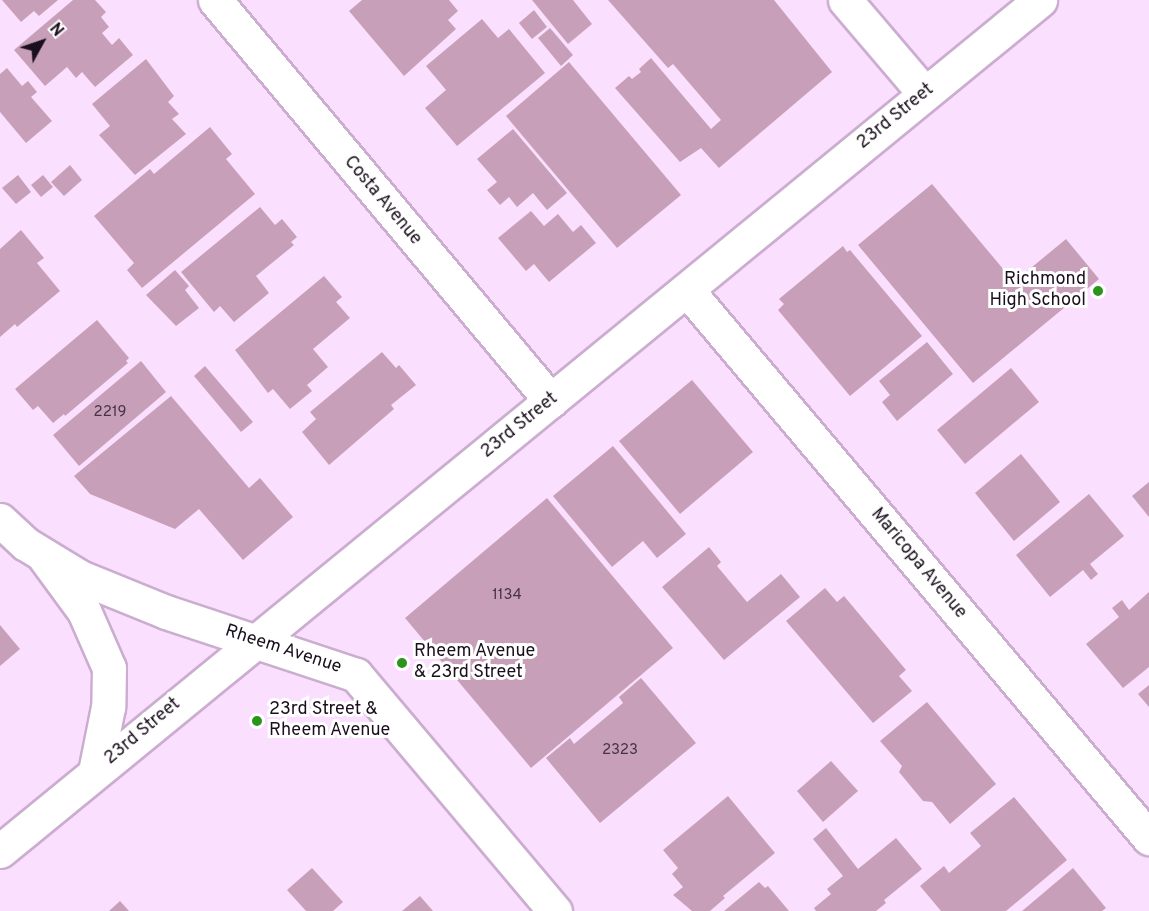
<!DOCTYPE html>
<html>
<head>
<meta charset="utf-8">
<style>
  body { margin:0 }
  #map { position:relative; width:1149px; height:911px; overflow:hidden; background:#fae0fe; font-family:Overpass,sans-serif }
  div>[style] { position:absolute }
  .building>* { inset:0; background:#c89fb8 }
  .roads { filter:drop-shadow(2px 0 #cbadd0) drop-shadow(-2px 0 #cbadd0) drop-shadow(0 2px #cbadd0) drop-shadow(0 -2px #cbadd0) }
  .minor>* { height:33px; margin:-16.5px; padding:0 16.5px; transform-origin:16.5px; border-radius:16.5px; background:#fff }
  .tertiary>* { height:33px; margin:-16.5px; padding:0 16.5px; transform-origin:16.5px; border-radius:16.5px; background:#fff }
  .secondary>* { height:33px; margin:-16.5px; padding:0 16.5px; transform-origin:16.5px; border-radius:16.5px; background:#fff }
  .dots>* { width:16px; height:16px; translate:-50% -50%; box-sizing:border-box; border:3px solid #fff; border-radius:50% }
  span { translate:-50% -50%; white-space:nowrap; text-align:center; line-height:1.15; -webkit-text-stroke:6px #fff; paint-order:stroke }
  .number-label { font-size:15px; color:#463343 }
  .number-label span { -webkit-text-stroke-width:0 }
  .street-label { font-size:18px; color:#1a0f1c }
  .poi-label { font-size:18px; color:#1a0f1c }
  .right { translate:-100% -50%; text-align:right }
  .left { translate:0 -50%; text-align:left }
  .north { position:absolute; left:12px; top:12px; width:60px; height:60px; -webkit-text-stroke:4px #fff; paint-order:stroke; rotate:50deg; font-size:16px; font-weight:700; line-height:24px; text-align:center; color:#1a0f1c }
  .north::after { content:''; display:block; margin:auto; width:21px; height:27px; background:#1a0f1c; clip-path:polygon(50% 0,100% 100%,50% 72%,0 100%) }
</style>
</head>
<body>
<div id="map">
  <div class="building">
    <i style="clip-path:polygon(2px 0,58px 0,39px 16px,34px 11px,21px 22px)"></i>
    <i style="clip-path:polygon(73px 0,95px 0,106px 12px,101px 17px,109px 27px,102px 33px,112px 45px,119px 38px,133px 55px,95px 87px,82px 72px,76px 78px,67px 67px,45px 86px,14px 50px)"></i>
    <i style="clip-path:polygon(362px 0,449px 0,458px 11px,448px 20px,456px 29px,404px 76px,349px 11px)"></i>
    <i style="clip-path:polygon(532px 0,573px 0,592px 24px,568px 44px)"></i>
    <i style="clip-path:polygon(608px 0,774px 0,832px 72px,719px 168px,701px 148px,680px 162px,615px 88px,629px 76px,632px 79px,641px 72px,639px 69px,651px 58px,711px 129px,721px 120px,673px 64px,668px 68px)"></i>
    <i style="clip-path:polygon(534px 10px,547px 27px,532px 39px,519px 23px)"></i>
    <i style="clip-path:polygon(482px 19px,498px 38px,509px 29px,545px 73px,457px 146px,425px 108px,446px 90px,426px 66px)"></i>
    <i style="clip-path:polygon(550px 28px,573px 55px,561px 66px,538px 38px)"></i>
    <i style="clip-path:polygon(146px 59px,174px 96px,168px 102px,179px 114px,172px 119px,186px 134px,135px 175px,99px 135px,110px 126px,92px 104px)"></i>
    <i style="clip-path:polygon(569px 62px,681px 195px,617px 248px,506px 116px)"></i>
    <i style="clip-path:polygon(7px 68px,22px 86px,28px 81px,37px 92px,31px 97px,52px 121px,26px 143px,0 112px,0 74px)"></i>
    <i style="clip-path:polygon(210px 127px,232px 154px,226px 159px,255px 194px,142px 288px,127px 270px,134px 263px,94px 216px,150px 169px,154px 174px)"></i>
    <i style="clip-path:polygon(513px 129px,567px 193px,547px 210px,533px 193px,517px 207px,509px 197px,500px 205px,487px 190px,497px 182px,477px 159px)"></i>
    <i style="clip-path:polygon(70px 165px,82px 180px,64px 196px,51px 182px)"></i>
    <i style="clip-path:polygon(18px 175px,31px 192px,16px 204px,2px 188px)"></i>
    <i style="clip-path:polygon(43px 175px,53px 187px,41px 197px,31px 185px)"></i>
    <i style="clip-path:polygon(932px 184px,1014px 282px,1066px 239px,1099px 279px,973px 383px,858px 245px)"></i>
    <i style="clip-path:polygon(260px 207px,275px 225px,282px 219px,297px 237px,291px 242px,294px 245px,256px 276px,269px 293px,234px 322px,220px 306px,214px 312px,181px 272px)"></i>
    <i style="clip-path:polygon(531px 211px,544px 226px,558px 214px,573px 232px,581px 225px,596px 243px,549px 282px,534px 264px,526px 271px,498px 238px)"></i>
    <i style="clip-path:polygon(21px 230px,44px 258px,37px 263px,60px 291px,17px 327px,15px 324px,0 337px,0 249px)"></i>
    <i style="clip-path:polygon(843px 246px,847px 252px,850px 250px,922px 336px,850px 396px,778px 310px,784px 304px,779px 299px)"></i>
    <i style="clip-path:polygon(175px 270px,189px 286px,185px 290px,199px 308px,176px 326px,146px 295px)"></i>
    <i style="clip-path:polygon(324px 276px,342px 297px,336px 302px,350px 318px,313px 349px,328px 367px,307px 385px,312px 391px,290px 409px,273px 389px,268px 393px,235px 350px)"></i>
    <i style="clip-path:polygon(97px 320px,129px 358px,126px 361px,128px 363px,65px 416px,64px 414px,53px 423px,38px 406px,33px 410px,15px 389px)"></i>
    <i style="clip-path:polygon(927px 342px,953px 374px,897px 421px,882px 402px,890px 395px,879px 381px)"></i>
    <i style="clip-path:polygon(382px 352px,396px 368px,399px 365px,416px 385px,391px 405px,394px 409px,329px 465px,302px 432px,316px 419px,310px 412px)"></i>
    <i style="clip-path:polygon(141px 361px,166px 392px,79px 466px,53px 435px)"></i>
    <i style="clip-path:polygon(205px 366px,253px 422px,241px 432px,194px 376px)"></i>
    <i style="clip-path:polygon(1011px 368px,1039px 402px,965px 464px,937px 430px)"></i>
    <i style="clip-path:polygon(692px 380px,753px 452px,680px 514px,619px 441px)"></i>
    <i style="clip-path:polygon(171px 396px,249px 488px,260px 478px,293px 517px,243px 560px,199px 509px,175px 529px,90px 494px,74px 476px)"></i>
    <i style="clip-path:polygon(613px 446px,686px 534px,657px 558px,643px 541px,612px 567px,553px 496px)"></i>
    <i style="clip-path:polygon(1021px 454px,1060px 502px,1014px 541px,975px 493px)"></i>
    <i style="clip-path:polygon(1149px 482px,1149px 517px,1132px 496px)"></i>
    <i style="clip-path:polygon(1089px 494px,1124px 536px,1090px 564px,1098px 574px,1091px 580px,1083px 570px,1050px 597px,1016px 555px)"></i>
    <i style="clip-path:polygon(547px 498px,673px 648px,531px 768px,405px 618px)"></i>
    <i style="clip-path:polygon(709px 547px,721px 562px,717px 566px,747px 602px,781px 574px,800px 597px,724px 660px,662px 587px)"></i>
    <i style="clip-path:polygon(825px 588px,837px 602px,844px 596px,906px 670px,899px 676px,912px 691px,873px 723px,786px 621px)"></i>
    <i style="clip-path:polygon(1149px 592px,1149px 667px,1123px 688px,1086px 644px,1119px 617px,1112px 608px,1122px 600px,1129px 610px)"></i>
    <i style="clip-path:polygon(0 625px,20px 649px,0 666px)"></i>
    <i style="clip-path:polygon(641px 678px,696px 743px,600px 823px,546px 758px,570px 738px,574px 744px,623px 703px,619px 697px)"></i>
    <i style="clip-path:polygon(1149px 685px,1149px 707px,1138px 694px)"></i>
    <i style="clip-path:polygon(927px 702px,996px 784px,950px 824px,932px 802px,923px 801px,899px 772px,902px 766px,880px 741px)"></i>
    <i style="clip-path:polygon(831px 761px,858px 791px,823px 822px,797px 791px)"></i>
    <i style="clip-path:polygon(728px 796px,775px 853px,723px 896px,725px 898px,710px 911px,692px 911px,673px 895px,683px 887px,672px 874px,678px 868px,663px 850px)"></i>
    <i style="clip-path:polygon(1014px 797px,1067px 860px,1006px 911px,941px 911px,920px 886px,944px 866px,949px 873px,981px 846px,970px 833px)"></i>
    <i style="clip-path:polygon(826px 828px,858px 869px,896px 838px,922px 869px,884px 900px,886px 903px,876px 911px,816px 911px,814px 908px,831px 894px,827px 889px,843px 876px,813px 839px)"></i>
    <i style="clip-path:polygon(312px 868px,343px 902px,333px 911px,306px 911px,287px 890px)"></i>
    <i style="clip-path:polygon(1073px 868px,1106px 908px,1102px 911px,1022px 911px)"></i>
    <i style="clip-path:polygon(759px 882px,765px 888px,768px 886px,789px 911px,724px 911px)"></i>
    <i style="clip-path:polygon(420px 896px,433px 911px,402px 911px)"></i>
    <i style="clip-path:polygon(120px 901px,129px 911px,109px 911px)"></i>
  </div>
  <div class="roads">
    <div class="minor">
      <i style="left:215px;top:0;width:523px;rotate:50.04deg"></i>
      <i style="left:845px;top:0;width:123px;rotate:49.6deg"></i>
      <i style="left:687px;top:290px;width:717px;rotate:49.87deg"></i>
    </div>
    <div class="tertiary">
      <i style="left:0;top:520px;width:35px;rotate:43deg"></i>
      <i style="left:26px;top:544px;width:63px;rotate:31.4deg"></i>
      <i style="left:80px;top:577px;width:93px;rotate:22.1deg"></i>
      <i style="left:166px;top:612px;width:200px;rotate:18.3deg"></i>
      <i style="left:356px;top:675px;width:309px;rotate:49.9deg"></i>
    </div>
    <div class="secondary">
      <i style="left:45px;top:558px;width:66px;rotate:53.7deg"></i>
      <i style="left:84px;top:611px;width:62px;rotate:66.3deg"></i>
      <i style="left:109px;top:668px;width:39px;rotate:91deg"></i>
      <i style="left:108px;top:707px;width:66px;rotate:101.3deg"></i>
      <i style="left:0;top:851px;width:1344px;rotate:-39.29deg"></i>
    </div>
  </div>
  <div class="dots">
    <i style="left:1098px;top:291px;background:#2b941b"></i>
    <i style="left:402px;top:663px;background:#2b941b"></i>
    <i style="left:257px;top:721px;background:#2b941b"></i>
  </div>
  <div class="number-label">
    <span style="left:110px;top:413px">2219</span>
    <span style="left:507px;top:596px">1134</span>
    <span style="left:620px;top:751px">2323</span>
  </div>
  <div class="street-label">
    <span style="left:896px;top:117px;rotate:-39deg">23rd Street</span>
    <span style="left:382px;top:201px;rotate:50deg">Costa Avenue</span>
    <span style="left:520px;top:426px;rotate:-39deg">23rd Street</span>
    <span style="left:918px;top:564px;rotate:50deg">Maricopa Avenue</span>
    <span style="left:283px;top:650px;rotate:18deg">Rheem Avenue</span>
    <span style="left:143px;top:732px;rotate:-40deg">23rd Street</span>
  </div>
  <div class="poi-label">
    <span class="right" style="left:1086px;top:291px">Richmond<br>High School</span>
    <span class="left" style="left:414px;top:663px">Rheem Avenue<br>&amp; 23rd Street</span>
    <span class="left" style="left:269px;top:721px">23rd Street &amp;<br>Rheem Avenue</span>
  </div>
  <div class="north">N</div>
</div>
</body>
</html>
